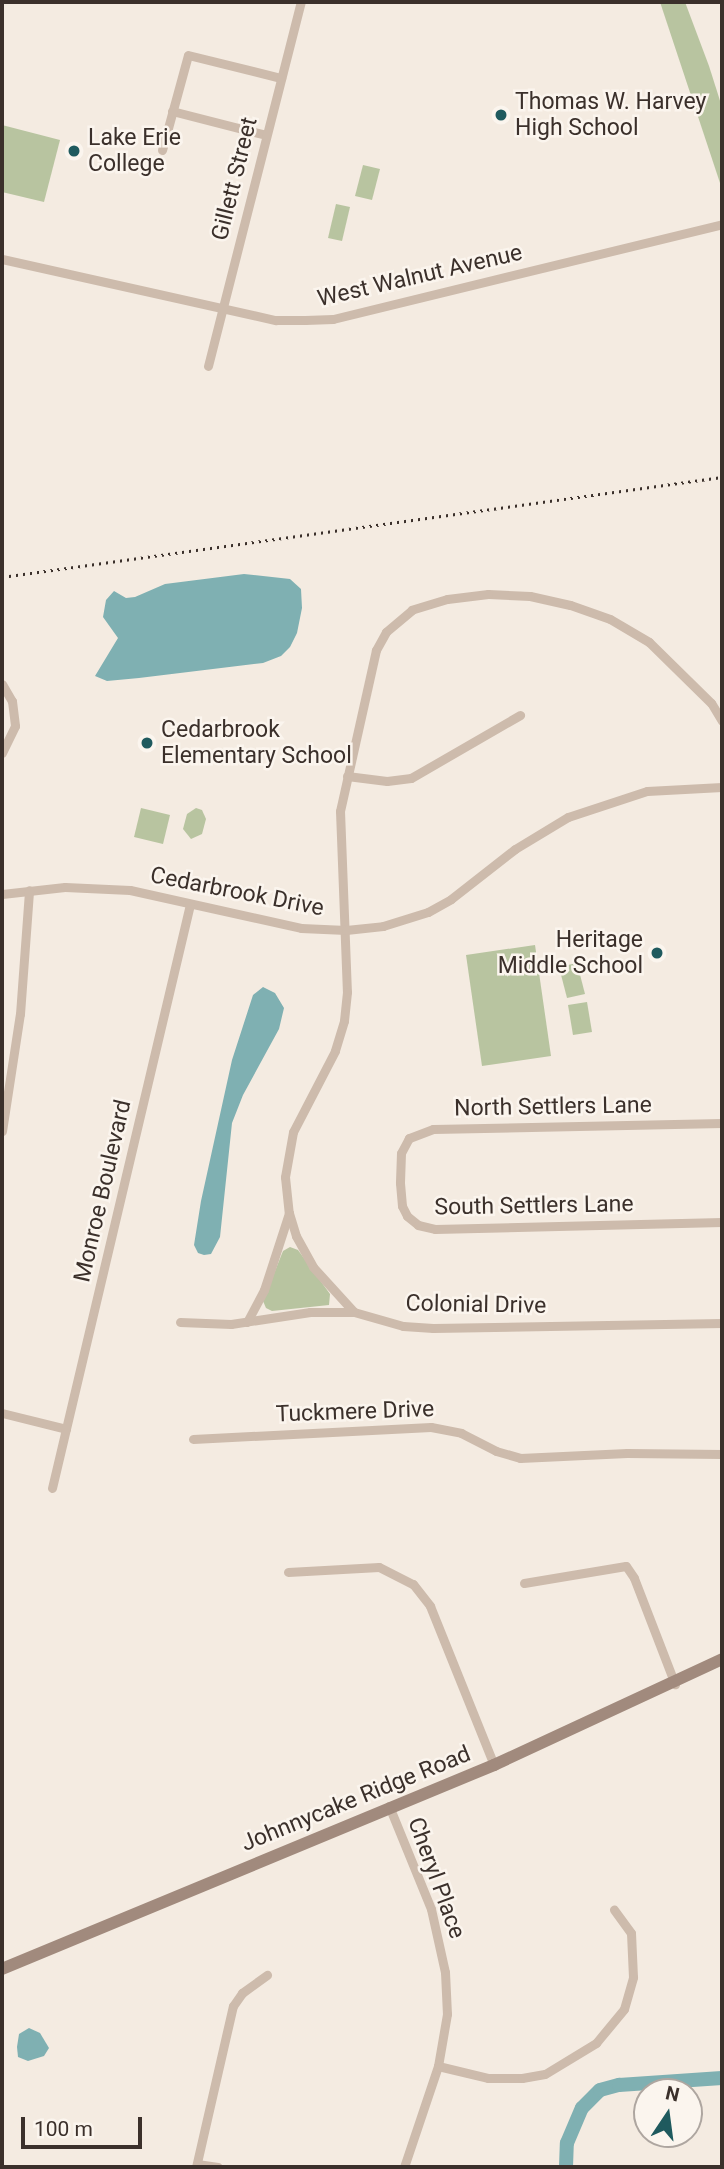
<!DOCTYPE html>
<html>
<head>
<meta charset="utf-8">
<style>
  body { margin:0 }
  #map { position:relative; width:724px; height:2169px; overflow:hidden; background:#f4ebe1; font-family:Roboto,sans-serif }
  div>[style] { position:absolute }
  .green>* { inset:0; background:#b8c4a0 }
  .water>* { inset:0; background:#7fb0b2 }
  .river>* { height:14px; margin:-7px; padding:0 7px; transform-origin:7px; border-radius:7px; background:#7fb0b2 }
  .street>* { height:9px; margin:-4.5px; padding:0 4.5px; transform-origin:4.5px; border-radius:4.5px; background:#cdbbac }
  .secondary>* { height:12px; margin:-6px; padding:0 6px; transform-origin:6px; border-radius:6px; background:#a18a7d }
  .rail>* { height:2.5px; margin-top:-1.25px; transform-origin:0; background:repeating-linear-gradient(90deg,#3b302b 0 2px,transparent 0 7px) }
  .dots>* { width:19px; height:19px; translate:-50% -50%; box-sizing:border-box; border:4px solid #fbf5ee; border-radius:50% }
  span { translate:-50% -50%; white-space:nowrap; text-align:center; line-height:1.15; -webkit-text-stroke:5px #fbf5ee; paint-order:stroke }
  .poi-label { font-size:23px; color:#3b302b }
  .left { translate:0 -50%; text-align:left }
  .right { translate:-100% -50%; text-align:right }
  .street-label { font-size:23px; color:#3b302b }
  .frame { position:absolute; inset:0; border:4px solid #3b302b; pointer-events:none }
  .north { position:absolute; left:633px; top:2078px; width:70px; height:70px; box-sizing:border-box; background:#fbf5ee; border:2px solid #aea6a0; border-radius:50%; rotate:13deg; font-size:19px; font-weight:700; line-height:28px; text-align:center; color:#3b302b }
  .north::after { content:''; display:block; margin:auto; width:24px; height:32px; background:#1f5a5e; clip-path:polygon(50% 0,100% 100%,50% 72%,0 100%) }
  .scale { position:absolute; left:21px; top:2117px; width:121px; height:32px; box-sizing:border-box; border:4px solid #3b302b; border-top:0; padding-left:9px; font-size:21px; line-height:24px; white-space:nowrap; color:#3b302b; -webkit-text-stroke:5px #fbf5ee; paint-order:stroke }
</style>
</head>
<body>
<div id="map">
  <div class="green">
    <i style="clip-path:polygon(660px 2px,685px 2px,709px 66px,722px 107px,722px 189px)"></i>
    <i style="clip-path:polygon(2px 125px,60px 140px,44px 202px,2px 192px)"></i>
    <i style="clip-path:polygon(363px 165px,380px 169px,372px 200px,355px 196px)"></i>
    <i style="clip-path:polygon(336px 204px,350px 207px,342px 241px,328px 238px)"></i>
    <i style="clip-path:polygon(141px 808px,170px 815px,163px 844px,134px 837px)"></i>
    <i style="clip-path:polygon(196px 808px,202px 810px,206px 819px,202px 834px,191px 839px,183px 829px,187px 814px)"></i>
    <i style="clip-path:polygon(535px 945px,551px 1056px,482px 1066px,466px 955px)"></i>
    <i style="clip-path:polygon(577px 963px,585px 994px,567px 998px,559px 967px)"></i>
    <i style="clip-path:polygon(587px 1002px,592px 1032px,573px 1035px,568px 1005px)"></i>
    <i style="clip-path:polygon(290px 1247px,298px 1250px,330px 1294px,329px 1305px,272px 1311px,266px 1308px,263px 1301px,283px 1251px)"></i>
  </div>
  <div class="water">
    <i style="clip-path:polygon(244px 574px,290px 579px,301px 589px,302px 608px,297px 633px,290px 647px,281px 656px,263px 663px,139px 678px,107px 681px,95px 676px,118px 638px,103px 617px,106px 600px,114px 591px,126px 598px,135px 597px,165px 584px)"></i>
    <i style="clip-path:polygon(263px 987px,275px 993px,284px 1008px,279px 1029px,243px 1095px,232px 1123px,220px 1237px,211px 1254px,204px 1255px,198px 1253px,194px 1245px,201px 1201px,232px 1060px,253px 995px)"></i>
    <i style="clip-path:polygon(29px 2028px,40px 2033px,49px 2048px,44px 2056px,28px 2061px,18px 2057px,17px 2047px,19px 2034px)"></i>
  </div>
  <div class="river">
    <i style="left:566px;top:2167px;width:24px;rotate:-88deg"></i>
    <i style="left:567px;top:2143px;width:38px;rotate:-67deg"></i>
    <i style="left:582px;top:2108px;width:25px;rotate:-45deg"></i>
    <i style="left:600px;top:2090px;width:20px;rotate:-15deg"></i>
    <i style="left:619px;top:2085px;width:103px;rotate:-3.9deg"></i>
  </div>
  <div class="street">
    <i style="left:172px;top:111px;width:97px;rotate:14.3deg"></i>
    <i style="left:162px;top:150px;width:98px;rotate:-74.7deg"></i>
    <i style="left:188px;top:55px;width:96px;rotate:13.9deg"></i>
    <i style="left:2px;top:259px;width:281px;rotate:12.6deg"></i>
    <i style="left:276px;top:320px;width:29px"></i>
    <i style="left:305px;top:320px;width:28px;rotate:-2deg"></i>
    <i style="left:333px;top:319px;width:400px;rotate:-13.7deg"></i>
    <i style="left:208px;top:366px;width:376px;rotate:-75.7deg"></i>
    <i style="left:2px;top:684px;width:20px;rotate:60deg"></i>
    <i style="left:12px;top:701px;width:25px;rotate:83deg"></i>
    <i style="left:15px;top:726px;width:30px;rotate:116deg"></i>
    <i style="left:722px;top:721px;width:21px;rotate:-121deg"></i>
    <i style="left:711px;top:703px;width:87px;rotate:-135.5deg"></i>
    <i style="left:649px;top:642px;width:45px;rotate:-149.5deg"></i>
    <i style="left:610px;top:619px;width:42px;rotate:-160.7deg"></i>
    <i style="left:570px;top:605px;width:41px;rotate:-167.3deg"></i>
    <i style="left:530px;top:596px;width:42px;rotate:-177.3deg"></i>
    <i style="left:488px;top:594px;width:41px;rotate:173deg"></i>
    <i style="left:447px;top:599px;width:37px;rotate:163deg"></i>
    <i style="left:412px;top:610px;width:34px;rotate:140deg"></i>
    <i style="left:386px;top:632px;width:21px;rotate:119deg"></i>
    <i style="left:376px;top:650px;width:165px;rotate:102.6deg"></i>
    <i style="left:340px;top:811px;width:181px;rotate:87.8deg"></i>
    <i style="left:347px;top:992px;width:29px;rotate:96deg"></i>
    <i style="left:344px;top:1021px;width:31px;rotate:107deg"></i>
    <i style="left:335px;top:1051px;width:91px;rotate:117.4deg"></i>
    <i style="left:293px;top:1132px;width:46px;rotate:100.1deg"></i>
    <i style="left:285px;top:1177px;width:36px;rotate:84deg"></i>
    <i style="left:289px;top:1213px;width:24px;rotate:73deg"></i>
    <i style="left:296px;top:1236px;width:35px;rotate:61deg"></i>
    <i style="left:313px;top:1267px;width:61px;rotate:47.7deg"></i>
    <i style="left:354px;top:1312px;width:51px;rotate:15.9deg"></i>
    <i style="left:403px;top:1326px;width:30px;rotate:4deg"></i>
    <i style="left:433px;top:1328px;width:289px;rotate:-1deg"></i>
    <i style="left:347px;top:776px;width:40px;rotate:7.1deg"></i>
    <i style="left:387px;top:781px;width:24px;rotate:-7deg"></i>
    <i style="left:411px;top:778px;width:126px;rotate:-30deg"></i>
    <i style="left:2px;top:894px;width:63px;rotate:-6.3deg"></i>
    <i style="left:65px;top:887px;width:65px;rotate:2.6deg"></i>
    <i style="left:130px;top:890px;width:175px;rotate:12.5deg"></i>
    <i style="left:301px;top:928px;width:45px;rotate:2.5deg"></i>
    <i style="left:346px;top:930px;width:37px;rotate:-6deg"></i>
    <i style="left:383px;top:926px;width:47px;rotate:-17.3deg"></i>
    <i style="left:428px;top:912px;width:26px;rotate:-29deg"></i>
    <i style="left:451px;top:899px;width:81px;rotate:-38deg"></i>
    <i style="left:515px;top:849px;width:62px;rotate:-31.1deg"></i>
    <i style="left:568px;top:817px;width:83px;rotate:-18.2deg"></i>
    <i style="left:647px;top:791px;width:75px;rotate:-3.1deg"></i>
    <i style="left:722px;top:1123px;width:289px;rotate:178.8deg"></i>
    <i style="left:433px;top:1129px;width:26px;rotate:159deg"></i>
    <i style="left:409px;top:1138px;width:17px;rotate:118deg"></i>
    <i style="left:401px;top:1153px;width:30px;rotate:92deg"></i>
    <i style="left:400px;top:1183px;width:23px;rotate:85deg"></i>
    <i style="left:402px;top:1206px;width:11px;rotate:63deg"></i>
    <i style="left:407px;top:1216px;width:14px;rotate:39deg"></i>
    <i style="left:418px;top:1225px;width:17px;rotate:13deg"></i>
    <i style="left:435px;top:1229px;width:287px;rotate:-1.4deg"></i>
    <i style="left:2px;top:1131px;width:118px;rotate:-81.3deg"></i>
    <i style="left:20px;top:1014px;width:124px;rotate:-85.8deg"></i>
    <i style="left:180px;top:1322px;width:51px;rotate:2.2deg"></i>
    <i style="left:231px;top:1324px;width:80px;rotate:-8.6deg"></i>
    <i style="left:310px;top:1312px;width:44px"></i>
    <i style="left:247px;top:1322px;width:36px;rotate:-62deg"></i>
    <i style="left:264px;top:1290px;width:81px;rotate:-72deg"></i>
    <i style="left:2px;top:1413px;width:66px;rotate:14deg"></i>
    <i style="left:193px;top:1439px;width:238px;rotate:-2.9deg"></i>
    <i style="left:431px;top:1427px;width:31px;rotate:11deg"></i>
    <i style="left:461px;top:1433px;width:39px;rotate:27deg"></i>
    <i style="left:496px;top:1451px;width:25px;rotate:16deg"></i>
    <i style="left:520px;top:1458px;width:107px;rotate:-2.7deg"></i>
    <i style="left:627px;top:1453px;width:95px;rotate:0.6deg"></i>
    <i style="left:52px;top:1488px;width:600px;rotate:-76.7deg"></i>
    <i style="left:288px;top:1572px;width:91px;rotate:-3.1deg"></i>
    <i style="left:379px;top:1567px;width:38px;rotate:27deg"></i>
    <i style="left:413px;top:1584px;width:28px;rotate:52deg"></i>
    <i style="left:430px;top:1606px;width:171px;rotate:68.1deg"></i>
    <i style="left:524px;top:1583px;width:103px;rotate:-9.5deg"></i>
    <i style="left:626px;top:1566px;width:14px;rotate:56deg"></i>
    <i style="left:634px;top:1578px;width:114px;rotate:68.9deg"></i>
    <i style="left:389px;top:1806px;width:111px;rotate:67.8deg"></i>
    <i style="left:431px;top:1909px;width:65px;rotate:77.5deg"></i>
    <i style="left:445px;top:1972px;width:42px;rotate:87.3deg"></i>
    <i style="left:447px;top:2014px;width:53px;rotate:99.8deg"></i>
    <i style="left:438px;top:2066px;width:107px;rotate:108.6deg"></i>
    <i style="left:438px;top:2066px;width:51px;rotate:13.5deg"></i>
    <i style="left:488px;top:2078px;width:34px"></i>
    <i style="left:522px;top:2078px;width:23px;rotate:-10deg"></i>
    <i style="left:545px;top:2074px;width:60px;rotate:-31.3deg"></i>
    <i style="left:596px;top:2043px;width:44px;rotate:-50.5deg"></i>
    <i style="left:624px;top:2009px;width:33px;rotate:-74deg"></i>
    <i style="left:633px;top:1977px;width:44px;rotate:-92.6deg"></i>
    <i style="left:631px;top:1933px;width:29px;rotate:-126deg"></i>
    <i style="left:197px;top:2164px;width:21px;rotate:8deg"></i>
    <i style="left:196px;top:2167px;width:165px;rotate:-77.1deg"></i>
    <i style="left:233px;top:2006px;width:16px;rotate:-55deg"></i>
    <i style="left:242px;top:1993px;width:31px;rotate:-36deg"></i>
  </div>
  <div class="secondary">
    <i style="left:2px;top:1969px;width:533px;rotate:-22.52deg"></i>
    <i style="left:494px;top:1765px;width:251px;rotate:-24.9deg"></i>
  </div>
  <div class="rail">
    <i style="left:2px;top:577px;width:727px;rotate:-7.91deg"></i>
  </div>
  <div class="dots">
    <i style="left:501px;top:115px;background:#1f5a5e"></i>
    <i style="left:74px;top:151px;background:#1f5a5e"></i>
    <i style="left:147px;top:743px;background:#1f5a5e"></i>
    <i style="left:657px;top:953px;background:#1f5a5e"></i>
  </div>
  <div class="poi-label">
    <span class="left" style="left:515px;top:115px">Thomas W. Harvey<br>High School</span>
    <span class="left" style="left:88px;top:151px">Lake Erie<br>College</span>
    <span class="left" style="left:161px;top:743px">Cedarbrook<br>Elementary School</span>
    <span class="right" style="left:643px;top:953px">Heritage<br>Middle School</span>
  </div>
  <div class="street-label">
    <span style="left:235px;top:179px;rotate:-76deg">Gillett Street</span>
    <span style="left:420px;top:276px;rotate:-13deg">West Walnut Avenue</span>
    <span style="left:237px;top:892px;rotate:11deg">Cedarbrook Drive</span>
    <span style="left:553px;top:1107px;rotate:-1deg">North Settlers Lane</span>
    <span style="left:103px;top:1191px;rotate:-77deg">Monroe Boulevard</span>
    <span style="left:534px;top:1206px;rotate:-1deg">South Settlers Lane</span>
    <span style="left:476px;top:1305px;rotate:1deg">Colonial Drive</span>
    <span style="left:355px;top:1412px;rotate:-2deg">Tuckmere Drive</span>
    <span style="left:356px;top:1799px;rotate:-22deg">Johnnycake Ridge Road</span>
    <span style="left:436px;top:1878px;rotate:70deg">Cheryl Place</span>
  </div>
  <div class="frame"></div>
  <div class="north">N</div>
  <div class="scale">100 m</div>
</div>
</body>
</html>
